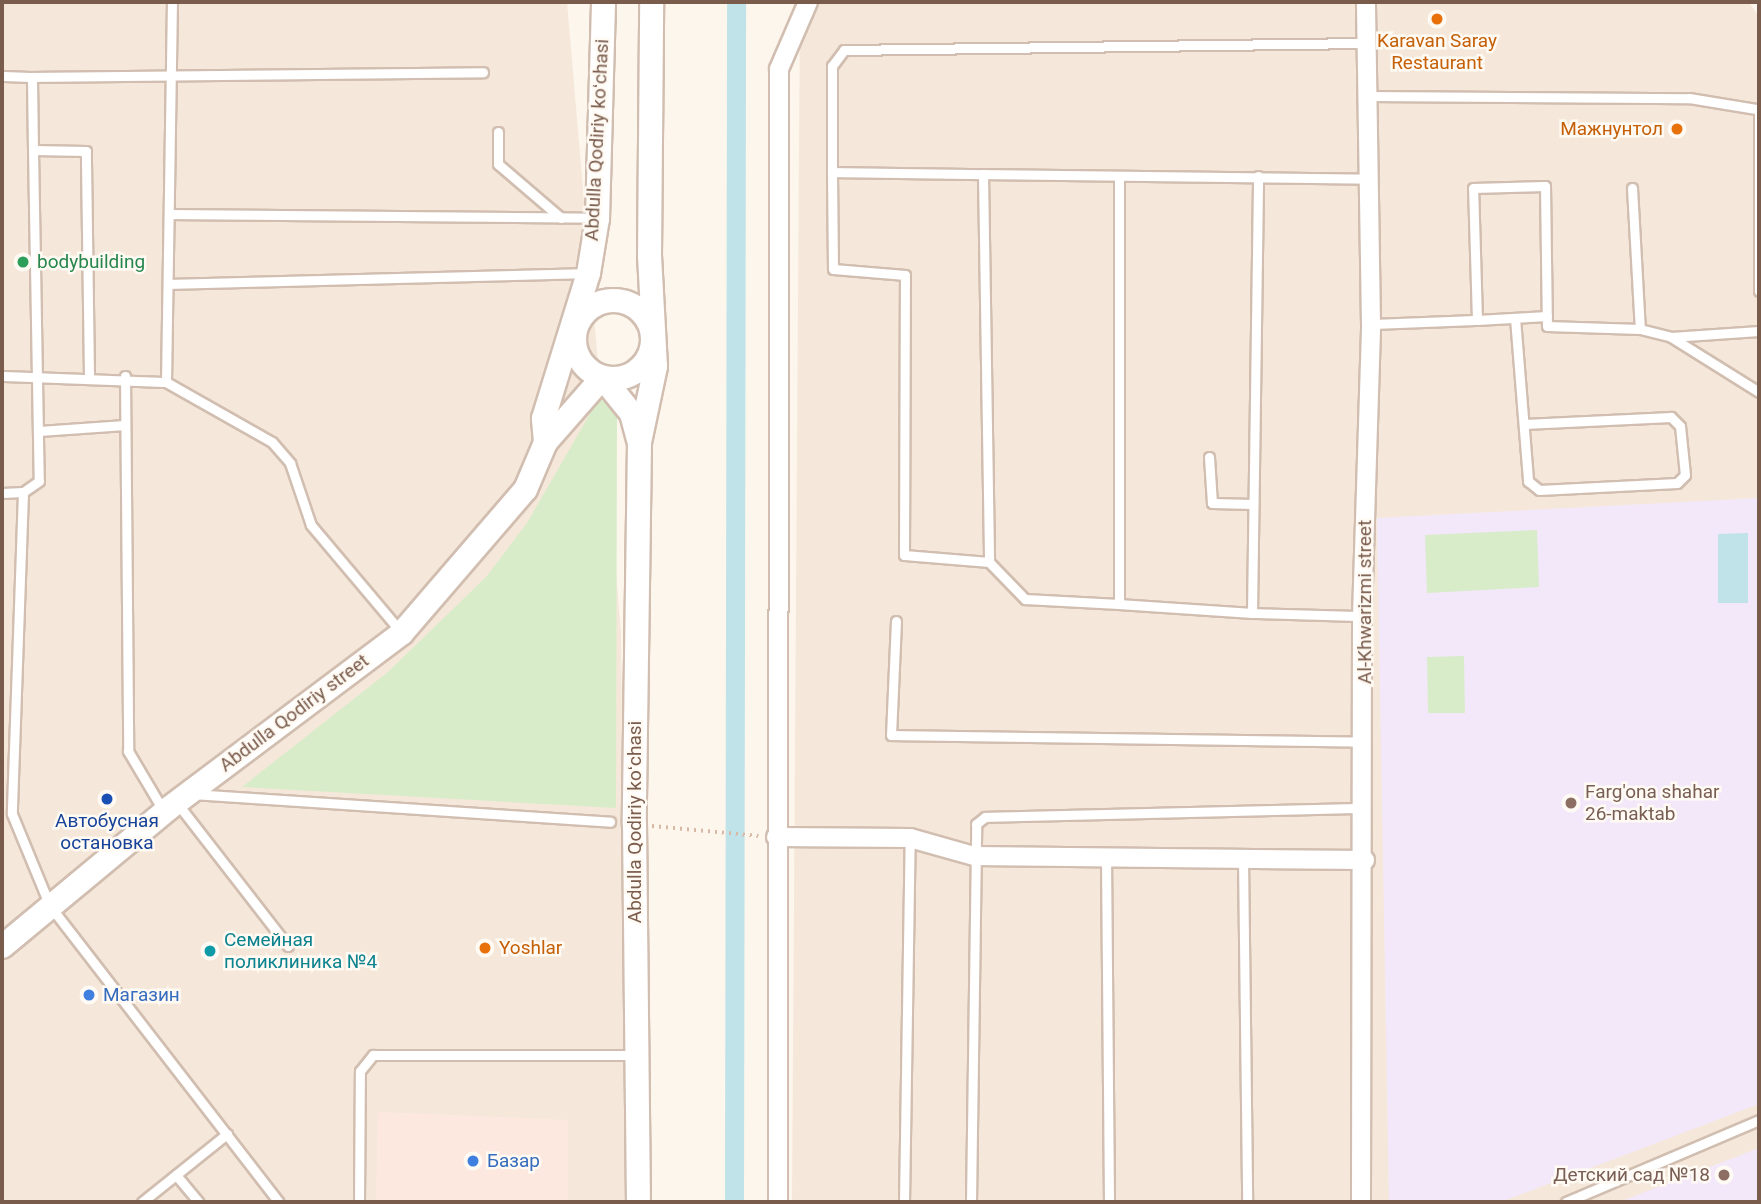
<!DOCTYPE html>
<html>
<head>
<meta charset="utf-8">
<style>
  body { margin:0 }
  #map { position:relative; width:1761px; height:1204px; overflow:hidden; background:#fdf6ec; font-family:Roboto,sans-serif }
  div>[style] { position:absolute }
  .residential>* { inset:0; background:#f5e8da }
  .commercial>* { inset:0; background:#fde8e0 }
  .education>* { inset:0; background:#f3e8fa }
  .green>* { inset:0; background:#d8ecc9 }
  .water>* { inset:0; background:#bfe3e8 }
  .canal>* { height:19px; margin:-9.5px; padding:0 9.5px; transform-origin:9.5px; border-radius:9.5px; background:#bfe3e8 }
  .path>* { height:3.5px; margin-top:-1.75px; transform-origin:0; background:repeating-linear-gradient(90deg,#d9b8a5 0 2px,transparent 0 7px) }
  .roads { filter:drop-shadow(2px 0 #d1beb0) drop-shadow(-2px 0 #d1beb0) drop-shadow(0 2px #d1beb0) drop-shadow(0 -2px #d1beb0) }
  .service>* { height:9px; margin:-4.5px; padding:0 4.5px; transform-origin:4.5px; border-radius:4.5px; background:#fff }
  .minor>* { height:18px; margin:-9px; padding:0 9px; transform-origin:9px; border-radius:9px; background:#fff }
  .tertiary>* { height:23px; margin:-11.5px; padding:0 11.5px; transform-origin:11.5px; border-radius:11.5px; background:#fff }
  .tertiary>.ring { margin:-11.5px; padding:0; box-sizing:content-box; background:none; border:23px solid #fff; border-radius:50% }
  .dots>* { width:19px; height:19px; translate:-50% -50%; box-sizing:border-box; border:4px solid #fffaf3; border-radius:50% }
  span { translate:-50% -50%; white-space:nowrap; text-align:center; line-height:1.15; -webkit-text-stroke:5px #fffaf3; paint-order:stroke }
  .food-label { font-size:19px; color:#c56008 }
  .right { translate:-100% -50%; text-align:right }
  .left { translate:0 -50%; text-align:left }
  .street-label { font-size:19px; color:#7a5c4d }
  .leisure-label { font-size:19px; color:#27864d }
  .education-label { font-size:19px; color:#785e54 }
  .transit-label { font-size:19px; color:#164399 }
  .culture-label { font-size:19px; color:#0d838f }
  .shop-label { font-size:19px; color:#366cbe }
  .frame { position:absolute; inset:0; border:4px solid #7a5c4d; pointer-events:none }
</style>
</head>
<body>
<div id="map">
  <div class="residential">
    <i style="clip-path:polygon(2px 2px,567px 2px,621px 632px,627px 1202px,2px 1202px)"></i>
    <i style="clip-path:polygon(800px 2px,1749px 2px,1759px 17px,1759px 1202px,792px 1202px)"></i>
  </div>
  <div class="commercial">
    <i style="clip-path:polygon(378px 1112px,568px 1120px,568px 1202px,376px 1202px)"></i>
  </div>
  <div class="education">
    <i style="clip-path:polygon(1759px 498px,1759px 1104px,1501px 1202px,1389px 1202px,1377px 518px)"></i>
    <i style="clip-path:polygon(1759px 1148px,1759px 1202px,1619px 1202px)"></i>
  </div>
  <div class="green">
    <i style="clip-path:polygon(599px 398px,617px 412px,616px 808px,242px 787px,388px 672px,486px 577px,527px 523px)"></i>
    <i style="clip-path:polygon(1537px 530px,1539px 587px,1427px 593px,1425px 535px)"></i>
    <i style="clip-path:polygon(1464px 656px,1465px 713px,1428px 713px,1427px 657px)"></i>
  </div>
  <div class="water">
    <i style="clip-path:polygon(1748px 533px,1748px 603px,1718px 603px,1718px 534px)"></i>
  </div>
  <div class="canal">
    <i style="left:734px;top:1202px;width:1200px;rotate:-89.9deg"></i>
  </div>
  <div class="path">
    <i style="left:652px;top:826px;width:107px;rotate:5.3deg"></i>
  </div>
  <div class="roads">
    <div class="service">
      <i style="left:2px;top:76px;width:30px;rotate:2deg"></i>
      <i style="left:1368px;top:96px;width:321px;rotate:0.4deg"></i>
      <i style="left:1689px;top:98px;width:68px;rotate:9.3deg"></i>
      <i style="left:1759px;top:109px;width:182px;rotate:90deg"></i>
      <i style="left:498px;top:132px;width:32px;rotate:90deg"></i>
      <i style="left:498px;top:164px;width:83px;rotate:40.6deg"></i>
      <i style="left:33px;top:150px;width:331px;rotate:89deg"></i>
      <i style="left:39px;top:481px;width:19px;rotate:145deg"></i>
      <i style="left:23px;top:492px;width:322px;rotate:92deg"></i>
      <i style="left:12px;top:814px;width:100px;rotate:67.6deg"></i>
      <i style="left:50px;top:906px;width:374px;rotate:52.3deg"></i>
      <i style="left:832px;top:172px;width:151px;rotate:0.8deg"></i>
      <i style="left:983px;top:174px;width:388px;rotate:89.1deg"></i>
      <i style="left:989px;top:562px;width:85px;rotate:-175.3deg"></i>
      <i style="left:904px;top:555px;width:280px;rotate:-89.8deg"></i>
      <i style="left:905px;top:275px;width:72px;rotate:-175.2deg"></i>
      <i style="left:833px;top:269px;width:97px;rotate:-90.6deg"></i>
      <i style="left:832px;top:172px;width:106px;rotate:-90deg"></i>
      <i style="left:832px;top:66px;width:20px;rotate:-53deg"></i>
      <i style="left:844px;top:50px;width:523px;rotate:-0.77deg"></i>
      <i style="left:983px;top:174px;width:386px;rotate:0.7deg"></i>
      <i style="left:1632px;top:188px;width:141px;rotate:86.8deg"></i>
      <i style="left:171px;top:214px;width:425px;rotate:0.5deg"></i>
      <i style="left:171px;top:284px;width:415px;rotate:-1.5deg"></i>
      <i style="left:1515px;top:318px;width:164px;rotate:85.4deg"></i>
      <i style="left:1528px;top:481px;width:14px;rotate:39deg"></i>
      <i style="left:1539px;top:490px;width:138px;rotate:-2.9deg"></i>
      <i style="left:1677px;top:483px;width:11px;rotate:-45deg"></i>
      <i style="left:1685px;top:475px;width:49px;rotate:-95.8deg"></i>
      <i style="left:1680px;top:426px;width:13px;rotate:-135deg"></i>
      <i style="left:1671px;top:417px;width:147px;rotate:177.3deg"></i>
      <i style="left:1477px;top:320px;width:70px;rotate:-3.3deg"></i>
      <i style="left:1371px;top:324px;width:106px;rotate:-2.2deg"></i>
      <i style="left:1477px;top:320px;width:132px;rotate:-91.7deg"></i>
      <i style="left:1473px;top:188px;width:72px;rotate:-1.6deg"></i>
      <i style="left:1545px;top:186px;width:140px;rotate:89.2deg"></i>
      <i style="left:1547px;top:326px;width:93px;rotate:1.8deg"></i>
      <i style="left:1640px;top:329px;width:32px;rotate:14deg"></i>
      <i style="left:1671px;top:337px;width:88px;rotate:-3.9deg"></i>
      <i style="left:1671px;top:337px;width:104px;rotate:32deg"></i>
      <i style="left:2px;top:376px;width:164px;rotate:2.1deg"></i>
      <i style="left:166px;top:382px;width:122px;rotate:29.5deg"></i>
      <i style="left:272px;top:442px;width:28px;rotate:49deg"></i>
      <i style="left:290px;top:463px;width:65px;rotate:71.3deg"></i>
      <i style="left:311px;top:525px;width:140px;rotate:49.9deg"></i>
      <i style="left:89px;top:376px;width:225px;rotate:-90.8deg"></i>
      <i style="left:86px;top:151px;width:53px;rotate:-178.9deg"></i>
      <i style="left:33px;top:150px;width:73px;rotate:-90.8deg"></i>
      <i style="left:32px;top:77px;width:451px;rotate:-0.6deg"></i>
      <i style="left:125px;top:376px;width:375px;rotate:89.5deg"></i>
      <i style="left:128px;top:751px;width:69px;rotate:59.3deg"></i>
      <i style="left:166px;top:382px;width:380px;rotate:-89.1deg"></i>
      <i style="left:39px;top:431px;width:86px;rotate:-4deg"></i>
      <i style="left:1209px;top:457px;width:46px;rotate:86.3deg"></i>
      <i style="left:1212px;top:503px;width:41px;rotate:1.4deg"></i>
      <i style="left:2px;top:493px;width:21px;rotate:-3deg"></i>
      <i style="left:989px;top:562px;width:52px;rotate:45.8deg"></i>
      <i style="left:1025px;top:599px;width:94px;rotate:3deg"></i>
      <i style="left:1119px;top:604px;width:427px;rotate:-90deg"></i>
      <i style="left:1119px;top:604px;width:133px;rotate:3.9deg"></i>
      <i style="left:1252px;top:613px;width:437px;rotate:-89.2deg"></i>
      <i style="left:1252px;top:613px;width:110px;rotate:1.6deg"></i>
      <i style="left:896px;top:621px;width:114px;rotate:92.5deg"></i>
      <i style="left:891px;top:735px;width:473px;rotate:0.8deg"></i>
      <i style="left:193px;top:794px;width:418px;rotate:3.8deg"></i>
      <i style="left:177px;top:803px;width:181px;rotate:52.2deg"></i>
      <i style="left:1106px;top:857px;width:345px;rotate:89.5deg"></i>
      <i style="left:1243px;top:858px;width:344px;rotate:89.3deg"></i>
      <i style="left:176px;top:1175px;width:35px;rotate:50deg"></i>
      <i style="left:142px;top:1202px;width:109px;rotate:-38.7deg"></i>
      <i style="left:359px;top:1202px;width:131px;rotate:-89.6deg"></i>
      <i style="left:360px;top:1071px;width:21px;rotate:-51deg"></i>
      <i style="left:373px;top:1055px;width:263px"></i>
      <i style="left:904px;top:1202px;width:364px;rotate:-89.1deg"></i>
      <i style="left:971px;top:1202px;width:378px;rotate:-89.2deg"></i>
      <i style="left:976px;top:824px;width:11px;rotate:-38deg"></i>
      <i style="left:985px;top:817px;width:378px;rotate:-1.4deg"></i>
      <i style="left:1566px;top:1202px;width:210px;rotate:-23deg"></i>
    </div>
    <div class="minor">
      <i style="left:776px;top:837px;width:134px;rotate:0.4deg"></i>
      <i style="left:910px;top:838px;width:66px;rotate:15.7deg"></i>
      <i style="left:974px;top:856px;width:391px;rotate:0.6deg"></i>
      <i style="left:778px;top:1202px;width:1133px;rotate:-89.95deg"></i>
      <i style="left:779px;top:69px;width:73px;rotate:-66.6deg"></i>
      <i style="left:1361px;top:1202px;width:586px;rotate:-89.9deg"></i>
      <i style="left:1362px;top:616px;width:292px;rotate:-88.2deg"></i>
      <i style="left:1371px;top:324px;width:322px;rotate:-90.9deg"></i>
    </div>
    <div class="tertiary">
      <i class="ring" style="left:574px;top:300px;width:55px;height:55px"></i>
      <i style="left:545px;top:442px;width:86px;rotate:-48.8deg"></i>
      <i style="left:602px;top:377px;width:46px;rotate:51.1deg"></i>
      <i style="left:631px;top:413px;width:30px;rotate:75deg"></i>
      <i style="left:639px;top:442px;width:381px;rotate:90.8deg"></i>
      <i style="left:634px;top:823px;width:379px;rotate:89.4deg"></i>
      <i style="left:639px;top:442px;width:78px;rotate:-78.1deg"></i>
      <i style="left:655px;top:366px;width:112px;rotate:-93.1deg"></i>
      <i style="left:649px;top:254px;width:252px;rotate:-89.5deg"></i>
      <i style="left:2px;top:946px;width:216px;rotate:-39.7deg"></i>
      <i style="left:168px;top:808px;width:291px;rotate:-36.9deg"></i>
      <i style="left:401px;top:633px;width:190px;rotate:-49.3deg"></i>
      <i style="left:525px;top:489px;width:51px;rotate:-66.9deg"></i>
      <i style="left:545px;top:442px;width:24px;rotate:-95deg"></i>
      <i style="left:543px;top:418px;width:152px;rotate:-72.8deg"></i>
      <i style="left:588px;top:273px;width:56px;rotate:-80.7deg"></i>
      <i style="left:597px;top:218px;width:216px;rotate:-88.4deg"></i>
    </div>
  </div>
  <div class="dots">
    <i style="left:1437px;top:19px;background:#e8710a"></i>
    <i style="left:1677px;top:129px;background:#e8710a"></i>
    <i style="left:23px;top:262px;background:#2e9e5b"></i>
    <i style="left:107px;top:799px;background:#1a4fb4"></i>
    <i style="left:1571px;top:803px;background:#8d6e63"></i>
    <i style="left:485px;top:948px;background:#e8710a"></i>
    <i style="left:210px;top:951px;background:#0f9aa8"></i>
    <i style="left:89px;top:995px;background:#3f7fe0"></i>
    <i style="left:473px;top:1161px;background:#3f7fe0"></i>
    <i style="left:1724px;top:1175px;background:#8d6e63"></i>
  </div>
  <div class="food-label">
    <span style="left:1437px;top:52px">Karavan Saray<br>Restaurant</span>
    <span class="right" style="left:1663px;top:129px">Мажнунтол</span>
    <span class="left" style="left:499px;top:948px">Yoshlar</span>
  </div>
  <div class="street-label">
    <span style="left:597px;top:140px;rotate:-87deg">Abdulla Qodiriy koʻchasi</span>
    <span style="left:1365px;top:602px;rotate:-90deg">Al-Khwarizmi street</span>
    <span style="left:294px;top:713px;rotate:-37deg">Abdulla Qodiriy street</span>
    <span style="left:635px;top:822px;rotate:-90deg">Abdulla Qodiriy koʻchasi</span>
  </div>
  <div class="leisure-label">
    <span class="left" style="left:37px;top:262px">bodybuilding</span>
  </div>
  <div class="education-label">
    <span class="left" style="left:1585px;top:803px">Farg'ona shahar<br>26-maktab</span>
    <span class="right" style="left:1710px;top:1175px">Детский сад №18</span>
  </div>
  <div class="transit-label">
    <span style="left:107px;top:832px">Автобусная<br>остановка</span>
  </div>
  <div class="culture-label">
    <span class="left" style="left:224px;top:951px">Семейная<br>поликлиника №4</span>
  </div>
  <div class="shop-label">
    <span class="left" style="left:103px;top:995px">Магазин</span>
    <span class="left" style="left:487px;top:1161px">Базар</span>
  </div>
  <div class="frame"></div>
</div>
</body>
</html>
